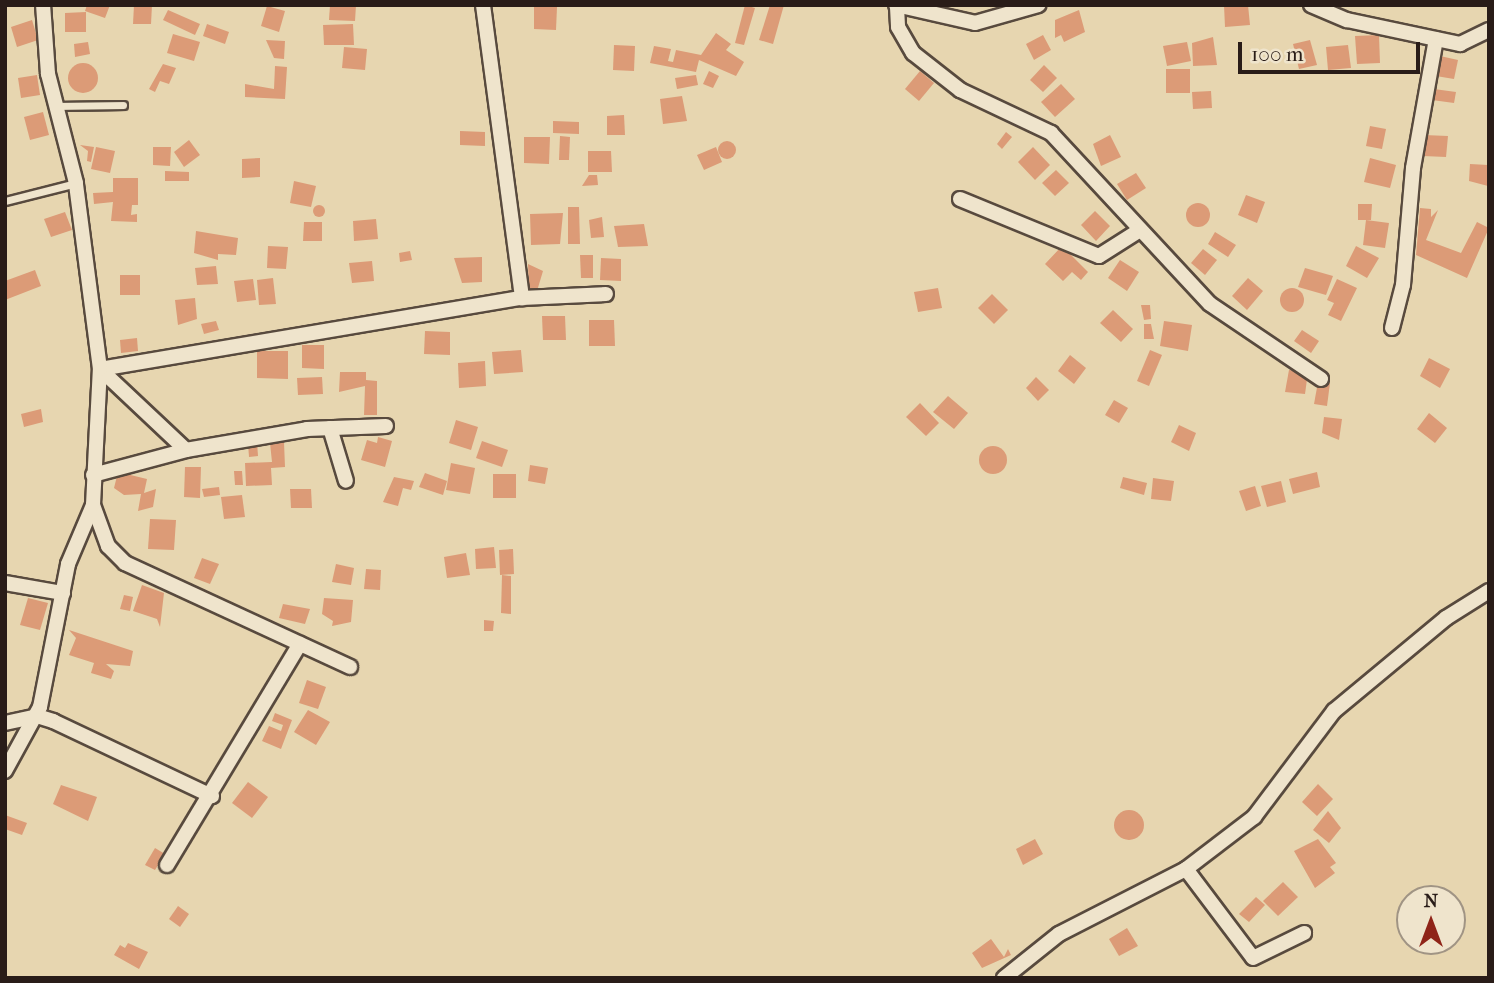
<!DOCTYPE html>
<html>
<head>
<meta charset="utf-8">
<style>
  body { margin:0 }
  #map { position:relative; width:1494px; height:983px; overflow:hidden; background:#e7d6b0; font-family:"IM FELL French Canon",serif }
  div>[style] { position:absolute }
  .building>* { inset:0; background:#dc9b77 }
  .round { border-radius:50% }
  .roads { filter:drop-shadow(2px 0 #584a3e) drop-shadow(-2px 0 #584a3e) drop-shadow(0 2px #584a3e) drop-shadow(0 -2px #584a3e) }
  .service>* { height:7px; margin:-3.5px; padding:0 3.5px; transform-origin:3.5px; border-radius:3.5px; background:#efe4cc }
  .minor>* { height:14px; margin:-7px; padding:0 7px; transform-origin:7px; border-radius:7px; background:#efe4cc }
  span { translate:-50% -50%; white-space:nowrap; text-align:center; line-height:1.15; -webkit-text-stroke:5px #efe4cc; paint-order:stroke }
  .frame { position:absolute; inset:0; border:7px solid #291c18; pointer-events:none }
  .north { position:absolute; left:1396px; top:885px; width:70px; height:70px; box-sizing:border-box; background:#efe4cc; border:2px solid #a09484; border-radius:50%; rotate:0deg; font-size:19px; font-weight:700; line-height:28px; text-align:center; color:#291c18 }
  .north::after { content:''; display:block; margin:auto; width:24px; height:32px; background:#8f2418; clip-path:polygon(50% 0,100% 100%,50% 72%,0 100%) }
  .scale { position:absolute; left:1238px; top:42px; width:182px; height:32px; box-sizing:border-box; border:4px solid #291c18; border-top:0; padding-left:9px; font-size:21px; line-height:24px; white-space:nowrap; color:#291c18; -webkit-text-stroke:5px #efe4cc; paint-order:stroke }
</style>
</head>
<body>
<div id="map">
  <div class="building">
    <i style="clip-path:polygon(87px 5px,110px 5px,105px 18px,85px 11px)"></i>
    <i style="clip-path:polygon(134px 5px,152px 5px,151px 24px,133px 24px)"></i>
    <i style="clip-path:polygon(330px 5px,356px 5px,355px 21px,329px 20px)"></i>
    <i style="clip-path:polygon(745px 5px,755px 8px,744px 45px,735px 43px)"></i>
    <i style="clip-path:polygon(770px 5px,784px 5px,773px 44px,759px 40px)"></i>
    <i style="clip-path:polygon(1224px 5px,1248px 5px,1250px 25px,1225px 27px)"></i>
    <i style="clip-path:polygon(267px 6px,285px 11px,279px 32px,261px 26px)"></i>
    <i style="clip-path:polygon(534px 6px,557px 7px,556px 30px,534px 29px)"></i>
    <i style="clip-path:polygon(168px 10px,200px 24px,195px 35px,163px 20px)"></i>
    <i style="clip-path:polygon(1079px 10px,1085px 32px,1064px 42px,1061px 35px,1055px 38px,1055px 20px)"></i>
    <i style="clip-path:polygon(86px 12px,86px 32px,65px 32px,65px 13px)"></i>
    <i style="clip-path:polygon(32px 20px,38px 40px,17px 47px,11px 27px)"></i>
    <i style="clip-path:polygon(207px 24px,229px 32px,225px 44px,203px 36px)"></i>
    <i style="clip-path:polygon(353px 24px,354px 45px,324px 45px,323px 25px)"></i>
    <i style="clip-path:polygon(716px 33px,731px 44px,726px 50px,744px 62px,736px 76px,699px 60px,696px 72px,650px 63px,654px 46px,671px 49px,668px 61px,673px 62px,676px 50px,701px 55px)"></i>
    <i style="clip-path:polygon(173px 34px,200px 42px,194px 61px,167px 53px)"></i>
    <i style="clip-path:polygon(1043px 35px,1051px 50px,1034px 60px,1026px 44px)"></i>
    <i style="clip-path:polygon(1379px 35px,1380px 63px,1357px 64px,1355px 36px)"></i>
    <i style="clip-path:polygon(1213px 37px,1217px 65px,1193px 66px,1192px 43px)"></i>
    <i style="clip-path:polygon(266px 40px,285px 41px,284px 59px,274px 58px)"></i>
    <i style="clip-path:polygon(1310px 40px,1317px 65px,1299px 69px,1293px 44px)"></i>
    <i style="clip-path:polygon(88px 42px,90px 54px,75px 57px,74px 44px)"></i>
    <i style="clip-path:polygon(1187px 42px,1191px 61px,1167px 66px,1163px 46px)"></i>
    <i style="clip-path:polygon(614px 45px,635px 46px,634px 71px,613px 70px)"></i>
    <i style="clip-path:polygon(1348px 45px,1351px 68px,1328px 70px,1326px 47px)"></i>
    <i style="clip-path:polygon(344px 47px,367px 49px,365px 70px,342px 68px)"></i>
    <i style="clip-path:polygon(1440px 56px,1458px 60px,1454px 79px,1436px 76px)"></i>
    <i class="round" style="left:68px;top:63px;width:30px;height:30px"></i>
    <i style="clip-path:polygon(163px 64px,176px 68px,169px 84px,160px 81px,155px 92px,149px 89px)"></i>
    <i style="clip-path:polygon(1044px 65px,1057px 78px,1043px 92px,1030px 80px)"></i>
    <i style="clip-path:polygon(275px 66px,287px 67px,285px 99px,245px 97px,245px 84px,274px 89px)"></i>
    <i style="clip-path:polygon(1166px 69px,1190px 69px,1190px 93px,1166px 93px)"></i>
    <i style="clip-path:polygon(709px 71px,719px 76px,713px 88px,703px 84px)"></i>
    <i style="clip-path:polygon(920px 71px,934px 83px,919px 101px,905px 89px)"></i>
    <i style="clip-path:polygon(37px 75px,40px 95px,21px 98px,18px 78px)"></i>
    <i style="clip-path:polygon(696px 75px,698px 85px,677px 89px,675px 78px)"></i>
    <i style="clip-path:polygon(1061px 84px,1075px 99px,1055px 117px,1041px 102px)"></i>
    <i style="clip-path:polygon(1434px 89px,1456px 92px,1454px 103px,1432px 100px)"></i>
    <i style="clip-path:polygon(1211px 91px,1212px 108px,1193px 109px,1192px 92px)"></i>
    <i style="clip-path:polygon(682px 96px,687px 121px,663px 124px,660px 99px)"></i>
    <i style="clip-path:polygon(43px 112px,49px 135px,30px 140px,24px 117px)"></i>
    <i style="clip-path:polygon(624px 115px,625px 135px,607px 135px,607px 116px)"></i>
    <i style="clip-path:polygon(553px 121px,579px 122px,579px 134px,553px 133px)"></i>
    <i style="clip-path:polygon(1370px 126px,1386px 129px,1382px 149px,1366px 146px)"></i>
    <i style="clip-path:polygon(460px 131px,485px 132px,485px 146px,460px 145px)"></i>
    <i style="clip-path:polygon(1006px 132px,1012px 137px,1002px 149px,997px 144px)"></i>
    <i style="clip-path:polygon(1110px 135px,1121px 157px,1101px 166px,1093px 144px)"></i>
    <i style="clip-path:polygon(1424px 135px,1448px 136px,1446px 157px,1423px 156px)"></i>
    <i style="clip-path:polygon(560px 136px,570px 137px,569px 160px,559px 160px)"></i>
    <i style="clip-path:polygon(524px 137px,550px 137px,549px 164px,524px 163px)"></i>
    <i style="clip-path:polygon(189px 140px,200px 155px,184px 167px,174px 152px)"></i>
    <i class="round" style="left:718px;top:141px;width:18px;height:18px"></i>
    <i style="clip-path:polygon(80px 145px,94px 147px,91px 162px,87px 161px,88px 151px)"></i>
    <i style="clip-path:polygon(96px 147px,115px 151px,110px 173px,91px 169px)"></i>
    <i style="clip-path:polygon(153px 147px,171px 147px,170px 166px,153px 165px)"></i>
    <i style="clip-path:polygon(716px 147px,722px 162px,704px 170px,697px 155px)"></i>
    <i style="clip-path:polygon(1033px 147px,1050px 165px,1035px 180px,1018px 162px)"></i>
    <i style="clip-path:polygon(588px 151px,611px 151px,612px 172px,588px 172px)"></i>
    <i style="clip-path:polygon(260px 158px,260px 177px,242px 178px,242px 159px)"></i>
    <i style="clip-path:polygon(1370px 158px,1396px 165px,1390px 188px,1364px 182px)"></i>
    <i style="clip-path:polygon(1470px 164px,1488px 165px,1488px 186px,1469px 181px)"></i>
    <i style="clip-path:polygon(1056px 170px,1069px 183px,1055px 196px,1042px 183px)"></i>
    <i style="clip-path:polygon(165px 171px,189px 172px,189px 181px,165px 181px)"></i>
    <i style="clip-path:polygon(1136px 173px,1146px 188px,1127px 200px,1117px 184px)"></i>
    <i style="clip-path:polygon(589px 175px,597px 175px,598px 185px,582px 186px)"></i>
    <i style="clip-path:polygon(113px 178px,138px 178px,138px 205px,132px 205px,131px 215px,137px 214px,137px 222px,111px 221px,113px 202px,94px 204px,93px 193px,113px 192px)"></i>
    <i style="clip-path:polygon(294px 181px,316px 186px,311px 207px,290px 203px)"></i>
    <i style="clip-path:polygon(1246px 195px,1265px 202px,1257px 223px,1238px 215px)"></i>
    <i class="round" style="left:1186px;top:203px;width:24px;height:24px"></i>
    <i style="clip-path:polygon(1358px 204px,1372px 204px,1371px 220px,1358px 220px)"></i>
    <i class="round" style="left:313px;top:205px;width:12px;height:12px"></i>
    <i style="clip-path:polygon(568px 207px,579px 207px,580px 244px,568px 244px)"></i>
    <i style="clip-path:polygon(1420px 208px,1431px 209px,1431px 217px,1438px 210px,1426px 240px,1461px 253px,1477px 222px,1489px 228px,1467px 278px,1416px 255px)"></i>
    <i style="clip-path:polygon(1095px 211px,1110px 226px,1096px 241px,1081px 225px)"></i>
    <i style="clip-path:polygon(65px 212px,72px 230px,51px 237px,44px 219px)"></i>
    <i style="clip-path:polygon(563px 213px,560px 244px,531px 245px,530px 214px)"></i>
    <i style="clip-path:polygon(602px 217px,604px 237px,591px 238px,589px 220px)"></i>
    <i style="clip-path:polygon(376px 219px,378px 239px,354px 241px,353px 221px)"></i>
    <i style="clip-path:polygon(1366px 220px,1389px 223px,1385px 248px,1363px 245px)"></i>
    <i style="clip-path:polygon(304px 222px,322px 222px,322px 241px,303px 241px)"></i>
    <i style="clip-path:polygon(644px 224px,648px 246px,618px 247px,614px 226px)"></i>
    <i style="clip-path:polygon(196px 231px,238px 238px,236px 255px,218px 254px,218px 260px,194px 253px)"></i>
    <i style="clip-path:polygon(1215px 232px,1236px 245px,1228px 257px,1208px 244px)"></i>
    <i style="clip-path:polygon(268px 246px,288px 247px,286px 269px,267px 268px)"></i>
    <i style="clip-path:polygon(1062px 246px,1088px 272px,1081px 280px,1072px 272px,1063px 281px,1045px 264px)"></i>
    <i style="clip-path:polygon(1356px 246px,1379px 258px,1367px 278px,1346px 266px)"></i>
    <i style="clip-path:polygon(1203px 249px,1217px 260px,1205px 275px,1191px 263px)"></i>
    <i style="clip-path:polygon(410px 251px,412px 260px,400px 262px,399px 253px)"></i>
    <i style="clip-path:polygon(580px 255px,593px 255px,593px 278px,581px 278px)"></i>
    <i style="clip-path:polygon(482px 257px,482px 282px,462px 283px,454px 258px)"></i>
    <i style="clip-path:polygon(601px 258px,621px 259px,621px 281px,600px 280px)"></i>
    <i style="clip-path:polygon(1120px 260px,1139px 272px,1127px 291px,1108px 278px)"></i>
    <i style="clip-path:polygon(372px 261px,374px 281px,352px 283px,349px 263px)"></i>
    <i style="clip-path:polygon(528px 264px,543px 271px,537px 291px,529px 291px)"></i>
    <i style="clip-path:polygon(216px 266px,218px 284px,197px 285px,195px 268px)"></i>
    <i style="clip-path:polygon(1305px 268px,1333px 276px,1326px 295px,1298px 287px)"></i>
    <i style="clip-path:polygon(35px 270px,41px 286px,5px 300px,5px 281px)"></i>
    <i style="clip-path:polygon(120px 275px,140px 275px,140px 295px,120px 295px)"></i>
    <i style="clip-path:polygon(273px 278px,276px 304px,259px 305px,257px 280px)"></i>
    <i style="clip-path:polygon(1248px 278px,1263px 291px,1247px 310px,1232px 296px)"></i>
    <i style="clip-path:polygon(253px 279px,256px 300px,237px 302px,234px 281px)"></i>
    <i style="clip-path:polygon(1337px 279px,1357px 288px,1341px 321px,1328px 315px,1334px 303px,1327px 300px)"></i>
    <i style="clip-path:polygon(938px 288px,942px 308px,918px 312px,914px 292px)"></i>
    <i class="round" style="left:1280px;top:288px;width:24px;height:24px"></i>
    <i style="clip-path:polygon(992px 294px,1008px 310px,994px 324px,978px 308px)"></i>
    <i style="clip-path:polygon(195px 298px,197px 319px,178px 325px,175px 300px)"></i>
    <i style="clip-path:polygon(1141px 305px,1150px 305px,1151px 319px,1144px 320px)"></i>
    <i style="clip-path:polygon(1113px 310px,1133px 329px,1121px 342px,1100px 323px)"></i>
    <i style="clip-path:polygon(542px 316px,565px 316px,566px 340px,543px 340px)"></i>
    <i style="clip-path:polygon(589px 320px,614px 320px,615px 346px,589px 346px)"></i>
    <i style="clip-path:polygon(216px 321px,219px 330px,204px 334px,201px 324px)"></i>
    <i style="clip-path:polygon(1164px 321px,1192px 325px,1188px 351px,1160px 346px)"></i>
    <i style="clip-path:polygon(1144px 324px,1151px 324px,1154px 339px,1144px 339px)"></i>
    <i style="clip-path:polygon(1302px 330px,1319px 341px,1311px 353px,1294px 341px)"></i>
    <i style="clip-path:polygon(425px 331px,450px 332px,450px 355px,424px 354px)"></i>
    <i style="clip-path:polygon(137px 338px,138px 351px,121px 353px,120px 340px)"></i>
    <i style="clip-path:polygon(302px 345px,324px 345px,324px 369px,302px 368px)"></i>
    <i style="clip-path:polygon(521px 350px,523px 372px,494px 374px,492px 352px)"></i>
    <i style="clip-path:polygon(1150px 350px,1162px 355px,1149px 386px,1137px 381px)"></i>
    <i style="clip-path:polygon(257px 351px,288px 351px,288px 379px,257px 378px)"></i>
    <i style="clip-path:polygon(1070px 355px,1086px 368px,1074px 384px,1058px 371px)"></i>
    <i style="clip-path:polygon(1429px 358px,1450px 369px,1440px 388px,1420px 376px)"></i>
    <i style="clip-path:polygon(485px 361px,486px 386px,459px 388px,458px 363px)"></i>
    <i style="clip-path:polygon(1289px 370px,1308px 372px,1305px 394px,1285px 392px)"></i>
    <i style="clip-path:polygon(340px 372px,366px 372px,366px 380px,377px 381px,377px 415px,364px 415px,365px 386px,339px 392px)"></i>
    <i style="clip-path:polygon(322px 377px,323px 394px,298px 395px,297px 378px)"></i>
    <i style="clip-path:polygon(1036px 377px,1049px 390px,1038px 401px,1026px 388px)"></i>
    <i style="clip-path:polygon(1318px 382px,1330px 383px,1327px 406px,1314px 404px)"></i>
    <i style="clip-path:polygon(948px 396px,968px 413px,954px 429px,933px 412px)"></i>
    <i style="clip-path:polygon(1114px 400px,1128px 408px,1119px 423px,1105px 415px)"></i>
    <i style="clip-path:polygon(920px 403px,939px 423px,926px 436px,906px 417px)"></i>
    <i style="clip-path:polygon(41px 409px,43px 422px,24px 427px,21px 414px)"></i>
    <i style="clip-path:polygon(1429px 413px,1447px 428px,1435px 443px,1417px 429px)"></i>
    <i style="clip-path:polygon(1324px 417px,1342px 419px,1339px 440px,1322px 433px)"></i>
    <i style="clip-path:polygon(456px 420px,478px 427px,471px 450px,449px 443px)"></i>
    <i style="clip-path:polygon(1179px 425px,1196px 433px,1189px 451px,1171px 442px)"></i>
    <i style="clip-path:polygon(378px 437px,392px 441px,385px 467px,361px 460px,367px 440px,377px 443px)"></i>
    <i style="clip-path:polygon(482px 441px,508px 450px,502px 467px,476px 458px)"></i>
    <i style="clip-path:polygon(257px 442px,258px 456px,249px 457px,248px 443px)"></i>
    <i style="clip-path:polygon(284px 442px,285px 467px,271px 468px,272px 485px,246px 486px,245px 463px,272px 462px,270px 443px)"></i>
    <i class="round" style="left:979px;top:446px;width:28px;height:28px"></i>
    <i style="clip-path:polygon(451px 463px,475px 468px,470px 494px,446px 490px)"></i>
    <i style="clip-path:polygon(530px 465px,548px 468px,545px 484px,528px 481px)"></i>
    <i style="clip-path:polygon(185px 467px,201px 467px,200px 498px,184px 497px)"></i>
    <i style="clip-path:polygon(234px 471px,242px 471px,243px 485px,235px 485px)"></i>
    <i style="clip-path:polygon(118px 472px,147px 479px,144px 493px,156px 489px,153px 507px,138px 511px,141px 494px,124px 495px,114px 488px)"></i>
    <i style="clip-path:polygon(1317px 472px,1320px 487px,1293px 494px,1289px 479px)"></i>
    <i style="clip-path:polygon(425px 473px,447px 481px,443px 495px,419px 487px)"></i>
    <i style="clip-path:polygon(493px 474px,516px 474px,516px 498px,493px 498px)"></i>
    <i style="clip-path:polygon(394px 477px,414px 481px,411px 490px,403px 488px,398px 506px,383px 502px)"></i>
    <i style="clip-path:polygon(1123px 477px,1147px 483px,1144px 495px,1120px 488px)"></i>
    <i style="clip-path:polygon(1153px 478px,1174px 481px,1171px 501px,1151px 499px)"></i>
    <i style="clip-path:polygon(1281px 481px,1286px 502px,1267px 507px,1261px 486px)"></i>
    <i style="clip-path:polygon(1255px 486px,1261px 506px,1246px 511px,1239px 491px)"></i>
    <i style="clip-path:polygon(219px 487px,220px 495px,204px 497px,202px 489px)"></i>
    <i style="clip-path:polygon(290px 489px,311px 489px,312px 508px,291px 508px)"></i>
    <i style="clip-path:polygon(242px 495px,245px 517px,224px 519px,221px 497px)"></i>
    <i style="clip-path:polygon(150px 519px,176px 520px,174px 550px,148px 549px)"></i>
    <i style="clip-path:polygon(494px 547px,496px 568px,476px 569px,475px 549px)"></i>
    <i style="clip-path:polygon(513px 549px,514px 574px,500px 575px,499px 550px)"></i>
    <i style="clip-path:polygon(466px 553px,470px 575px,447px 578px,444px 557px)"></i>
    <i style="clip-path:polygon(202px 558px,219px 564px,210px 584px,194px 578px)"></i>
    <i style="clip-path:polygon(336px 564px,354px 568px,351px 585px,332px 582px)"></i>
    <i style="clip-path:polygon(366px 569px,381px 570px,380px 590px,364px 589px)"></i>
    <i style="clip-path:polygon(502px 575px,511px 576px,511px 614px,501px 613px)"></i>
    <i style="clip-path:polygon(142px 585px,164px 593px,160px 627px,157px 619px,133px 611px)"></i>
    <i style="clip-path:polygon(124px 595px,133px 597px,130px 611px,120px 609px)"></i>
    <i style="clip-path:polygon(28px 598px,48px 603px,40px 630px,20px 625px)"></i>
    <i style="clip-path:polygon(324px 598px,353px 600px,351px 622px,332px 626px,333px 621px,322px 614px)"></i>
    <i style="clip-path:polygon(283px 604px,310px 609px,305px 624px,279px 618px)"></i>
    <i style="clip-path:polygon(484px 620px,494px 621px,493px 631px,484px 631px)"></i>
    <i style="clip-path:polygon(69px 630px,133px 651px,130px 666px,106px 664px,114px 671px,111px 679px,91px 673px,94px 663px,69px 655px,76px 638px)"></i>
    <i style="clip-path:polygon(307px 680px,326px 687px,318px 709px,299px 703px)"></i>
    <i style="clip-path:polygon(308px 710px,330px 722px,316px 745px,294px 732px)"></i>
    <i style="clip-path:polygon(275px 713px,292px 720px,281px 749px,262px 741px,269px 726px,281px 731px,283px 725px,272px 721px)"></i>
    <i style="clip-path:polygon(248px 782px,268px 797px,252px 818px,232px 803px)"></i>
    <i style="clip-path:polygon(1318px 784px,1333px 799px,1317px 816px,1302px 802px)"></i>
    <i style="clip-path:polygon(61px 785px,97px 797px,88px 821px,53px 804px)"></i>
    <i class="round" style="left:1114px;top:810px;width:30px;height:30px"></i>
    <i style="clip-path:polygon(1328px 811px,1341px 828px,1329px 843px,1313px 830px)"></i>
    <i style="clip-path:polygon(5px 815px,27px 823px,22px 835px,5px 829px)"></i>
    <i style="clip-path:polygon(1035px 839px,1043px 854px,1023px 865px,1016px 849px)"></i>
    <i style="clip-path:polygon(1318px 839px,1336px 863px,1330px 867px,1335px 873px,1315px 888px,1294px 851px)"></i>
    <i style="clip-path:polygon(155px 848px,165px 854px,155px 870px,145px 865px)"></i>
    <i style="clip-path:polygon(1283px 882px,1298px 897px,1278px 916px,1263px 901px)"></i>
    <i style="clip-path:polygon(1256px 897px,1265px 905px,1249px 922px,1239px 914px)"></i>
    <i style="clip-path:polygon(178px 906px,189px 914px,180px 927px,169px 919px)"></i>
    <i style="clip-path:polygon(1127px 928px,1138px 946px,1119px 956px,1109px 939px)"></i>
    <i style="clip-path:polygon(991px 939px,1004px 957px,1008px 949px,1011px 955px,982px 968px,972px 953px)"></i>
    <i style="clip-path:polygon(128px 943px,148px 952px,139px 969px,114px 955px,120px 945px,125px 948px)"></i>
  </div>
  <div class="roads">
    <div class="service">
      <i style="left:57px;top:106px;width:66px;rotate:-0.9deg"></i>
      <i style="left:5px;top:201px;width:73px;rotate:-14.2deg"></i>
    </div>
    <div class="minor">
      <i style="left:483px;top:5px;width:296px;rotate:82.4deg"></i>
      <i style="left:896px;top:5px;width:81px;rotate:12.8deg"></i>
      <i style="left:975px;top:23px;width:66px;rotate:-15.9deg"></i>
      <i style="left:1311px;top:5px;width:39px;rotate:23deg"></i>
      <i style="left:1347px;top:20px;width:116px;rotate:12deg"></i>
      <i style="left:1460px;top:44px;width:32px;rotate:-26deg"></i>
      <i style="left:897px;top:7px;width:20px;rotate:87deg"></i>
      <i style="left:898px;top:27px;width:30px;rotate:60deg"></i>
      <i style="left:913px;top:53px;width:60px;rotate:38.2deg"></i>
      <i style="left:960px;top:90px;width:101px;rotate:25.3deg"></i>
      <i style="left:1051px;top:133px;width:233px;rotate:47.1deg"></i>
      <i style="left:1210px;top:304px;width:134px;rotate:34deg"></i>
      <i style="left:960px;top:199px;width:150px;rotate:22.3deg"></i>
      <i style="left:1099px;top:256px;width:49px;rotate:-32.4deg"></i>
      <i style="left:1392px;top:328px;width:44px;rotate:-75.7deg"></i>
      <i style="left:1403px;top:285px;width:117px;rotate:-85.1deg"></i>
      <i style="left:1413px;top:168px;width:131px;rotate:-79.9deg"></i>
      <i style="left:100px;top:369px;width:428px;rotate:-9.6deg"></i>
      <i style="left:522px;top:298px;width:84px;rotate:-2.7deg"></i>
      <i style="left:100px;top:369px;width:118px;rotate:43.3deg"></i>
      <i style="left:186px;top:450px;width:123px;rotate:-9.8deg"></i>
      <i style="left:307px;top:429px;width:79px;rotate:-2.2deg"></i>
      <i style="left:330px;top:428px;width:55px;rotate:73.2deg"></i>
      <i style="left:93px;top:475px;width:96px;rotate:-15deg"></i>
      <i style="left:93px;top:505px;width:44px;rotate:69.9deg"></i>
      <i style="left:108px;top:546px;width:24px;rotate:45deg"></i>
      <i style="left:125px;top:563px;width:248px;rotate:24.8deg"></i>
      <i style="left:5px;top:583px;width:59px;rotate:9.8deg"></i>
      <i style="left:5px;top:723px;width:33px;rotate:-12deg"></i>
      <i style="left:37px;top:716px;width:17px;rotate:17deg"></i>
      <i style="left:53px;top:721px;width:176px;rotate:25.3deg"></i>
      <i style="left:5px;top:771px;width:73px;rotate:-61.3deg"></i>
      <i style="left:40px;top:707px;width:146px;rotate:-78.9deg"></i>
      <i style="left:68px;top:564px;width:64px;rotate:-67deg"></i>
      <i style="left:93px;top:505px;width:136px;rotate:-87.1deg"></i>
      <i style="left:100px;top:369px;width:188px;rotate:-97.4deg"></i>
      <i style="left:76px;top:183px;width:113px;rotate:-104.4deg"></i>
      <i style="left:48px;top:74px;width:69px;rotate:-94.1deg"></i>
      <i style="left:167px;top:865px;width:258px;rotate:-59deg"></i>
      <i style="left:1186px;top:869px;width:111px;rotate:53deg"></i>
      <i style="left:1253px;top:958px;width:57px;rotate:-26.1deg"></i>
      <i style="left:1004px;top:978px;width:70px;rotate:-38.7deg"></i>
      <i style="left:1059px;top:934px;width:143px;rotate:-27.1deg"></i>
      <i style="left:1186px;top:869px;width:86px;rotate:-37.4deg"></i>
      <i style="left:1254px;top:817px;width:133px;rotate:-53deg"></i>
      <i style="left:1334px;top:711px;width:146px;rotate:-39.7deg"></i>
      <i style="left:1446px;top:618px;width:51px;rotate:-32.1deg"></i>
    </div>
  </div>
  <div class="frame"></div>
  <div class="north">N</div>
  <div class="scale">100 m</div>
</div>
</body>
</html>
